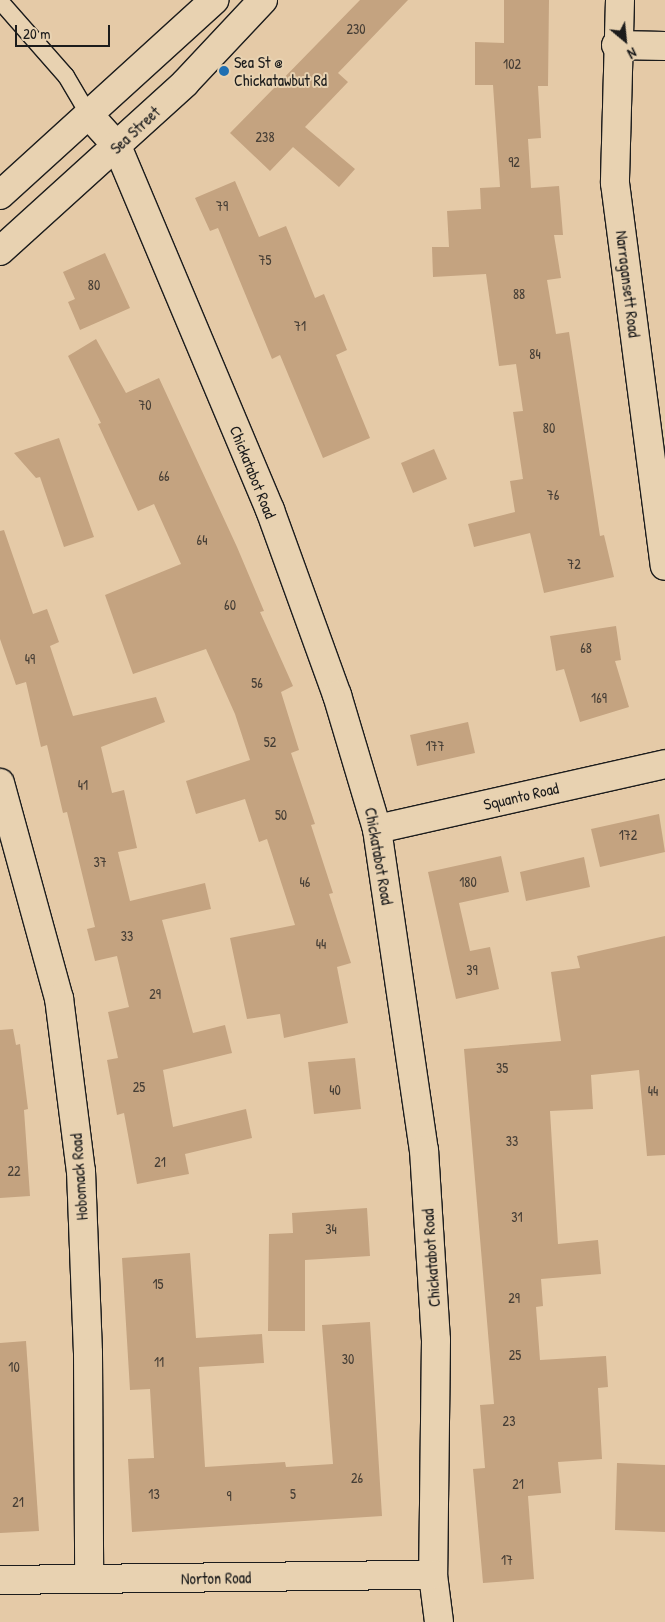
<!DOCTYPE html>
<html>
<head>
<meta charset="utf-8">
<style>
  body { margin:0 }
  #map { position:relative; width:665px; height:1622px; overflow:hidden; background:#e5caa7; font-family:"Patrick Hand",sans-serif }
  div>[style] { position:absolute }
  .building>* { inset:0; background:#c4a380 }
  .roads { filter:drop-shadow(1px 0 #1c1c1c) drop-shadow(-1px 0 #1c1c1c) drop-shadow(0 1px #1c1c1c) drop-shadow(0 -1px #1c1c1c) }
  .service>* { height:16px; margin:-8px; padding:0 8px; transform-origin:8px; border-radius:8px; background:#e8d2b1 }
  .minor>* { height:28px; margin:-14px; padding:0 14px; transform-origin:14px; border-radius:14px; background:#e8d2b1 }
  .secondary>* { height:28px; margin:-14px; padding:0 14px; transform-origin:14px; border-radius:14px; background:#e8d2b1 }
  .dots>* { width:14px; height:14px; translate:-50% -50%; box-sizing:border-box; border:2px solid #e8d2b1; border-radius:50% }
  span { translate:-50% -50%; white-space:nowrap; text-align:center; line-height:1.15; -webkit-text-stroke:4px #e8d2b1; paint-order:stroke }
  .number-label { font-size:14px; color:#463e35 }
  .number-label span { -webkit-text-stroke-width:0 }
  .poi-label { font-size:16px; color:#1c1c1c }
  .left { translate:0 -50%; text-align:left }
  .street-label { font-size:16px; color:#1c1c1c }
  .north { position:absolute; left:600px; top:15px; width:50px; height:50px; -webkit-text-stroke:4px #e8d2b1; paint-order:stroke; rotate:152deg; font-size:14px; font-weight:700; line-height:20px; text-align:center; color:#1c1c1c }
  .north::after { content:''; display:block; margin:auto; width:18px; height:22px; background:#1c1c1c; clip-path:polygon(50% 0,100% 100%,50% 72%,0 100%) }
  .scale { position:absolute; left:15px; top:25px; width:95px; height:22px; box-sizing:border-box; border:2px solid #1c1c1c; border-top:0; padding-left:6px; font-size:15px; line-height:18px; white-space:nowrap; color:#1c1c1c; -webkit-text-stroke:4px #e8d2b1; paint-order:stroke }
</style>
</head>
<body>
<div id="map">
  <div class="building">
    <i style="clip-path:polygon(360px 0,408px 0,338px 73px,348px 82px,305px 127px,355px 169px,339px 187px,293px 147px,270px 171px,230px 133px)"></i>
    <i style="clip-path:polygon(504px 0,549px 0,548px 86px,538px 86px,541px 138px,528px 139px,531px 188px,559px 186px,563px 235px,554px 235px,561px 278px,547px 280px,556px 334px,569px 332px,600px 536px,604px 535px,614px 577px,544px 593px,530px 533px,474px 547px,468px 524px,515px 512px,510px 481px,523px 479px,513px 412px,523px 411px,516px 364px,499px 366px,486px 274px,433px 277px,432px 247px,449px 247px,447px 211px,481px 209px,480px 188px,500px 187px,493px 85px,475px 85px,475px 42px,504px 43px)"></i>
    <i style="clip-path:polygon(235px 181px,259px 237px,286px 226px,315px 298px,324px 294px,347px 350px,336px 355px,370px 438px,323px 458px,280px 355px,272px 359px,218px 228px,210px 231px,195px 198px)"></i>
    <i style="clip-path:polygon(105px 253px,130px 308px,80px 330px,68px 302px,75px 299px,63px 272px)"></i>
    <i style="clip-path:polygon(96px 339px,126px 393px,159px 378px,237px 547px,264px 611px,260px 612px,293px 686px,281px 692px,299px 750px,291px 753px,315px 824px,311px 825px,333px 893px,329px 894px,351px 963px,337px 967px,348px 1023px,284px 1038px,280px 1014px,247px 1019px,230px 938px,295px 925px,267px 839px,259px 842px,245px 799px,196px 814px,186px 781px,250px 760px,235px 714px,206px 649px,133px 674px,105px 595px,181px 564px,154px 504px,138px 511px,98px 424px,101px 423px,68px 356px)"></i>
    <i style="clip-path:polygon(59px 438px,94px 537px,64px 547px,40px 477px,36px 478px,14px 453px)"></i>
    <i style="clip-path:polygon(434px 449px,447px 479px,413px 493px,401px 463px)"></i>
    <i style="clip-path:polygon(4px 530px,33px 614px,47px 609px,59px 642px,50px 646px,73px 716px,156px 697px,165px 722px,101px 747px,112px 793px,124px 790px,137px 848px,118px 852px,130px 901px,205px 883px,211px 909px,162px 920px,193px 1033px,225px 1025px,232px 1053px,163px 1070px,173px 1127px,246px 1109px,252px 1138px,185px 1154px,189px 1174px,137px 1184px,124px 1113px,117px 1115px,107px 1060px,118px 1058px,108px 1012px,129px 1007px,117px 956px,95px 961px,87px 929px,95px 927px,67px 812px,63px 813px,47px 745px,41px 747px,26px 682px,16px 685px,0 639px,0 531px)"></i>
    <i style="clip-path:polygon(616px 626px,621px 660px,615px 661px,629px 707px,580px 722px,564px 669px,556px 671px,550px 636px)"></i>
    <i style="clip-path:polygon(468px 722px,475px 753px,417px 766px,410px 735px)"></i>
    <i style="clip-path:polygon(659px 814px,665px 852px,600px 867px,591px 829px)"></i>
    <i style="clip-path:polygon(501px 856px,509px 892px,459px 903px,470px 951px,490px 947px,499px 989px,456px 999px,428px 872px)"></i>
    <i style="clip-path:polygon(584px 857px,590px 887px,526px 901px,520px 872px)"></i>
    <i style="clip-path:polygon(665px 936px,665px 1155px,647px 1156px,639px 1070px,591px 1075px,593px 1109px,550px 1111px,558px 1244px,598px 1240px,601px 1274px,541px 1279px,543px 1306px,536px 1307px,540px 1360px,606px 1356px,608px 1387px,598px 1388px,602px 1459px,558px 1462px,561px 1493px,528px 1496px,534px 1579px,483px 1583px,473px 1469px,485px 1468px,480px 1405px,494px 1404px,464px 1049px,561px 1041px,551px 972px,580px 968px,577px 956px)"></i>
    <i style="clip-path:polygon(13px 1029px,16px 1045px,20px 1044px,28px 1109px,24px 1110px,30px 1196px,0 1198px,0 1030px)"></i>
    <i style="clip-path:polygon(355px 1058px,361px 1109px,314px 1114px,308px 1062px)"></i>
    <i style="clip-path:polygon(367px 1208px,370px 1256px,305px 1260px,305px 1331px,268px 1331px,269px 1234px,293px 1233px,292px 1213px)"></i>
    <i style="clip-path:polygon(190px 1253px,196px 1338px,262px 1334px,264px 1363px,199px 1367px,205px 1467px,285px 1462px,286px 1467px,333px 1464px,322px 1325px,370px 1322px,382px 1516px,132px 1532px,128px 1459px,154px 1458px,150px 1389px,130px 1390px,122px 1258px)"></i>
    <i style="clip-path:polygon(26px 1341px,39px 1531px,0 1533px,0 1343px)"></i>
    <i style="clip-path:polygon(617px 1463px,665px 1465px,665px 1532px,615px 1530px)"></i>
  </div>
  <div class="roads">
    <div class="service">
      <i style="left:0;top:1px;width:100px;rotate:48.7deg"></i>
      <i style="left:66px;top:76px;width:45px;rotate:59.5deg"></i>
    </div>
    <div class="minor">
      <i style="left:620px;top:0;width:183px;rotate:91.6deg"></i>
      <i style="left:615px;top:183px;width:386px;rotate:82.6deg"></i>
      <i style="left:616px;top:45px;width:49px;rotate:1.2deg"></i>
      <i style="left:89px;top:115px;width:42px;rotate:47.9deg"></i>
      <i style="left:117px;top:146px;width:395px;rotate:67.2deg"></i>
      <i style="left:270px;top:510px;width:197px;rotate:70.1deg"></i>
      <i style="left:337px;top:695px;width:140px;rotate:73.4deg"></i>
      <i style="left:377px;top:829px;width:324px;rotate:81.7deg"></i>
      <i style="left:424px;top:1150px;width:190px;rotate:86.4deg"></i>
      <i style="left:436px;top:1340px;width:235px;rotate:90.7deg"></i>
      <i style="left:433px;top:1575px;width:47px;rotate:82.7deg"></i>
      <i style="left:0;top:783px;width:223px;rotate:74.7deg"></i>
      <i style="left:59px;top:998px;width:174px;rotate:82.8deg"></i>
      <i style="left:81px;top:1171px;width:182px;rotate:87.8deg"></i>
      <i style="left:88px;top:1353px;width:226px;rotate:89.7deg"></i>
      <i style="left:377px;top:829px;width:295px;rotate:-12.7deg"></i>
      <i style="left:0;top:1580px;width:433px;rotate:-0.7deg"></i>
    </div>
    <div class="secondary">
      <i style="left:0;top:195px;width:290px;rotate:-42.3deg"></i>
      <i style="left:0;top:251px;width:250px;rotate:-42.2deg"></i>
      <i style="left:185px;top:83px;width:114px;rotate:-46.8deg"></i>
    </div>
  </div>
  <div class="dots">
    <i style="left:224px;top:71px;background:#1f6fb2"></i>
  </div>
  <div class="number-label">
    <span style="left:356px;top:29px">230</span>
    <span style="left:512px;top:64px">102</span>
    <span style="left:265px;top:137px">238</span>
    <span style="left:514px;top:162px">92</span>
    <span style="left:222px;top:206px">79</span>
    <span style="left:265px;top:260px">75</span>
    <span style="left:94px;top:285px">80</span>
    <span style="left:519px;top:294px">88</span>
    <span style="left:300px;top:326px">71</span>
    <span style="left:535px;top:354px">84</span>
    <span style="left:145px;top:405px">70</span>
    <span style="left:549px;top:428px">80</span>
    <span style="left:164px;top:476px">66</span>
    <span style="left:553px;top:495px">76</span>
    <span style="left:202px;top:540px">64</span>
    <span style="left:574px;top:564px">72</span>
    <span style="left:230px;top:605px">60</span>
    <span style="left:586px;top:648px">68</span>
    <span style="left:30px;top:659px">49</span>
    <span style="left:257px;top:683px">56</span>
    <span style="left:599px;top:698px">169</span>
    <span style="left:270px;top:742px">52</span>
    <span style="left:435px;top:746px">177</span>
    <span style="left:83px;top:785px">41</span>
    <span style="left:281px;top:815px">50</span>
    <span style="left:628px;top:835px">172</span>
    <span style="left:100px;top:862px">37</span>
    <span style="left:305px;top:882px">46</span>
    <span style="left:468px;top:882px">180</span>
    <span style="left:127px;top:936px">33</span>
    <span style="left:321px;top:944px">44</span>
    <span style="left:472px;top:970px">39</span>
    <span style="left:155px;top:994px">29</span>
    <span style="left:502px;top:1068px">35</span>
    <span style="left:139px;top:1087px">25</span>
    <span style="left:335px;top:1090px">40</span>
    <span style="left:653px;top:1091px">44</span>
    <span style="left:512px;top:1141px">33</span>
    <span style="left:160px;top:1162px">21</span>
    <span style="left:14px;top:1171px">22</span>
    <span style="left:517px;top:1217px">31</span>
    <span style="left:331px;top:1229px">34</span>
    <span style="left:158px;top:1284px">15</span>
    <span style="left:514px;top:1298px">29</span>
    <span style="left:515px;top:1355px">25</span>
    <span style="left:348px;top:1359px">30</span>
    <span style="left:159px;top:1362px">11</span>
    <span style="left:14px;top:1367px">10</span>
    <span style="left:509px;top:1421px">23</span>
    <span style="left:357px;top:1478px">26</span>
    <span style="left:518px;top:1484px">21</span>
    <span style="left:154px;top:1494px">13</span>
    <span style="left:293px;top:1494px">5</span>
    <span style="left:229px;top:1496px">9</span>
    <span style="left:18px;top:1502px">21</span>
    <span style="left:507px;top:1560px">17</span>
  </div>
  <div class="poi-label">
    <span class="left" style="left:234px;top:71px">Sea St @<br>Chickatawbut Rd</span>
  </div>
  <div class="street-label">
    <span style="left:135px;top:130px;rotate:-43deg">Sea Street</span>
    <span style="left:628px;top:284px;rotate:83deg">Narragansett Road</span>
    <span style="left:253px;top:472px;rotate:68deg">Chickatabot Road</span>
    <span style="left:521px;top:796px;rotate:-13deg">Squanto Road</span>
    <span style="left:379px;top:856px;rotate:80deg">Chickatabot Road</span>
    <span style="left:79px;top:1177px;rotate:-94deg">Hobomack Road</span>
    <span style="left:431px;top:1258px;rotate:-94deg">Chickatabot Road</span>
    <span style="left:216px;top:1578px;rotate:-1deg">Norton Road</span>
  </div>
  <div class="north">N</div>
  <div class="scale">20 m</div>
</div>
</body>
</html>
